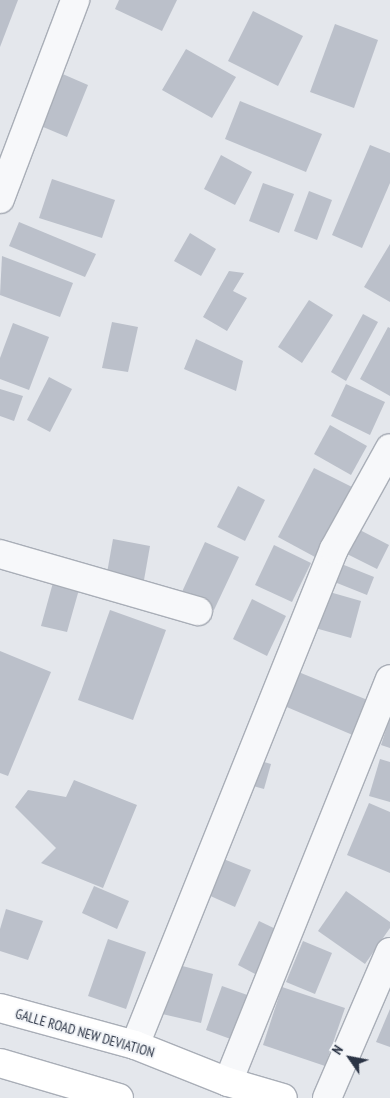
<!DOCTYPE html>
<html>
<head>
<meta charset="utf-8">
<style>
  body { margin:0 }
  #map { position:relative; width:390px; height:1098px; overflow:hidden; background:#e4e7ec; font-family:"PT Sans Narrow",sans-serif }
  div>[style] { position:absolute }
  .building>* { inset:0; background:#bbc0ca }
  .roads { filter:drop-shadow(1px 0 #a9aeb7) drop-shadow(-1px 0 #a9aeb7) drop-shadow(0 1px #a9aeb7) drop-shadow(0 -1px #a9aeb7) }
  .street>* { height:28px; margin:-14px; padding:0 14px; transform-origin:14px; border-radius:14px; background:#f7f8fa }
  .primary>* { height:28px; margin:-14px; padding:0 14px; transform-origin:14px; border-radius:14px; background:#fff }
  span { translate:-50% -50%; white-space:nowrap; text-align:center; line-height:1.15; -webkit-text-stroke:4px #f4f6f9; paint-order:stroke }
  .street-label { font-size:14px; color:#2b3445 }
  .north { position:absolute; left:325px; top:1033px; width:50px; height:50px; -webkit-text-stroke:4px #f4f6f9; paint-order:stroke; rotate:303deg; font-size:14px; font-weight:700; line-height:20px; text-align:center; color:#2b3445 }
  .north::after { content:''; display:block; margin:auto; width:18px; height:22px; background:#2b3445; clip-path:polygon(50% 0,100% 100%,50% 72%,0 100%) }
</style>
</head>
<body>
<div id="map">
  <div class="building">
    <i style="clip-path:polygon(0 0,18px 0,0 47px)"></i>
    <i style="clip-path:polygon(119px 0,177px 0,162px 31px,115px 9px)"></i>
    <i style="clip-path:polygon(253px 11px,303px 36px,278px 86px,228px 61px)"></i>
    <i style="clip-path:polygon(335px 24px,378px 40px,354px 108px,310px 92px)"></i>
    <i style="clip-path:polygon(186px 49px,236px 77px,212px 118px,162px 90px)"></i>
    <i style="clip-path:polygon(58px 72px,88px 85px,67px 137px,36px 124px)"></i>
    <i style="clip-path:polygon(240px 101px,322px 134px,306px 172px,225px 139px)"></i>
    <i style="clip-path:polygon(370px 145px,390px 153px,390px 183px,362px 248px,332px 235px)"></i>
    <i style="clip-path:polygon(221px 155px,252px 172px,235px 205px,204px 189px)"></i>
    <i style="clip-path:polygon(52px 179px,115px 200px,102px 238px,39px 218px)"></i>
    <i style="clip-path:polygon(263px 183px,294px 194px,279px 233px,249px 221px)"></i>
    <i style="clip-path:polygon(309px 191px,332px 200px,317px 240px,294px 231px)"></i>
    <i style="clip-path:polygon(19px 222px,96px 254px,85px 277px,9px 246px)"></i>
    <i style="clip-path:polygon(190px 233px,216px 249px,201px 276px,174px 261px)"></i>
    <i style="clip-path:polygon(390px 244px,390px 302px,364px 287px)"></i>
    <i style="clip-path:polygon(2px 256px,73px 283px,60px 317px,0 295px)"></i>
    <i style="clip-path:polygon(229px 271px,244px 273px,233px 291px,247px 298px,227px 331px,203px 317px)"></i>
    <i style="clip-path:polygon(309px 300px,333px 315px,302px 363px,278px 347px)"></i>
    <i style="clip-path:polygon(363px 314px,378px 322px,346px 381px,331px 372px)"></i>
    <i style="clip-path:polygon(112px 322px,138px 327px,128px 372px,102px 368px)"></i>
    <i style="clip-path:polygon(13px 323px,49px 337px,29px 390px,0 379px,0 358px)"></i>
    <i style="clip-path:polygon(388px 327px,390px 328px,390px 396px,360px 379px)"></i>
    <i style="clip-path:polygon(196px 339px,243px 361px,236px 391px,184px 369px)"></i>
    <i style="clip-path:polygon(49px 377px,72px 389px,50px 432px,27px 420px)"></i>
    <i style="clip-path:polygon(346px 384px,385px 402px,370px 435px,331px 416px)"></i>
    <i style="clip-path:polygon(0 389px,23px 396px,14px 421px,0 416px)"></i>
    <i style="clip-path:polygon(330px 425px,367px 446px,351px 475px,314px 454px)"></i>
    <i style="clip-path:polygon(314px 468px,352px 487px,315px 557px,278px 537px)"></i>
    <i style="clip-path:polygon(238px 486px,265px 500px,245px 541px,217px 527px)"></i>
    <i style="clip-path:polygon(356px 528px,389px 545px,377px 569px,343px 552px)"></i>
    <i style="clip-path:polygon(113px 539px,150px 546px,144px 580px,107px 573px)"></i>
    <i style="clip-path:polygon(205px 542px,239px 557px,214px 610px,181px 594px)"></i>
    <i style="clip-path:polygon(274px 545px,311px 563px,292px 602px,255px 585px)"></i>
    <i style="clip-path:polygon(339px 563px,374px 577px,367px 595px,332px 581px)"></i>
    <i style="clip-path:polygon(54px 579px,80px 586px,67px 632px,41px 626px)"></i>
    <i style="clip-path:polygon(326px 591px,361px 601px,351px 638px,315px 628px)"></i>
    <i style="clip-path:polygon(252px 599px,286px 616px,267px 656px,233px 639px)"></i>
    <i style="clip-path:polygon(110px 610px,166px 630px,133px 720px,78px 700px)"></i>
    <i style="clip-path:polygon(0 651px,51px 672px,8px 776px,0 773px)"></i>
    <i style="clip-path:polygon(296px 671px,370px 701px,355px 736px,282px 705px)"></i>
    <i style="clip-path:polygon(390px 717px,390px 748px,381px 745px)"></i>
    <i style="clip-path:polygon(380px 759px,390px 762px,390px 802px,369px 796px)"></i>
    <i style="clip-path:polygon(257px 760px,271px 764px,264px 789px,250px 785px)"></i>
    <i style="clip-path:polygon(74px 780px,137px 805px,103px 888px,41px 863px,56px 848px,15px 807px,28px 790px,66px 797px)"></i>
    <i style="clip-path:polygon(369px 803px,390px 812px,390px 873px,347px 855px)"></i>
    <i style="clip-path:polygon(221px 858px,251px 870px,235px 907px,206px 894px)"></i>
    <i style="clip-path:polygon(94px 886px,129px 901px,117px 929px,82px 913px)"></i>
    <i style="clip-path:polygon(346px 891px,390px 922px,390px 928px,365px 964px,318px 931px)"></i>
    <i style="clip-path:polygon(6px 909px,43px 921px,28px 960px,0 951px,0 929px)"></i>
    <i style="clip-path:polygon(259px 921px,282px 932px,261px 977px,238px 965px)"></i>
    <i style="clip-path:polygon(108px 939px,146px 952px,126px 1009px,88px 996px)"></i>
    <i style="clip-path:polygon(303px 941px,332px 953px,315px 994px,286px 982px)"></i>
    <i style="clip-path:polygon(171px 963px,213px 974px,201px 1023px,158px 1013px)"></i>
    <i style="clip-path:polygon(222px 986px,253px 997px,236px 1041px,206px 1030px)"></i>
    <i style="clip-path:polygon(282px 987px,345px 1008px,325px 1066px,263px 1045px)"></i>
    <i style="clip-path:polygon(390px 1009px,390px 1047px,376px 1042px)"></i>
  </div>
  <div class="roads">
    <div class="street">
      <i style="left:0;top:199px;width:213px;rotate:-69.3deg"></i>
      <i style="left:0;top:554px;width:206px;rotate:16.1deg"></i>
      <i style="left:135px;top:1045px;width:534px;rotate:-68.14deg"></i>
      <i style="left:334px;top:549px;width:115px;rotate:-61deg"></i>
      <i style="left:228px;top:1082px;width:434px;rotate:-68.1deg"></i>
      <i style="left:327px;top:1098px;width:159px;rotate:-66.7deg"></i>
    </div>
    <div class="primary">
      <i style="left:0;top:1008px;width:140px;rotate:15.3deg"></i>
      <i style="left:135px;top:1045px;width:100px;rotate:21.7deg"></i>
      <i style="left:228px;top:1082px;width:57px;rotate:16.2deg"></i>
      <i style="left:0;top:1063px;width:124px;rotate:16.4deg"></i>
    </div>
  </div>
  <div class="street-label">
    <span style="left:85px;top:1033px;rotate:16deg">GALLE ROAD NEW DEVIATION</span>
  </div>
  <div class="north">N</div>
</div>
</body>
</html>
